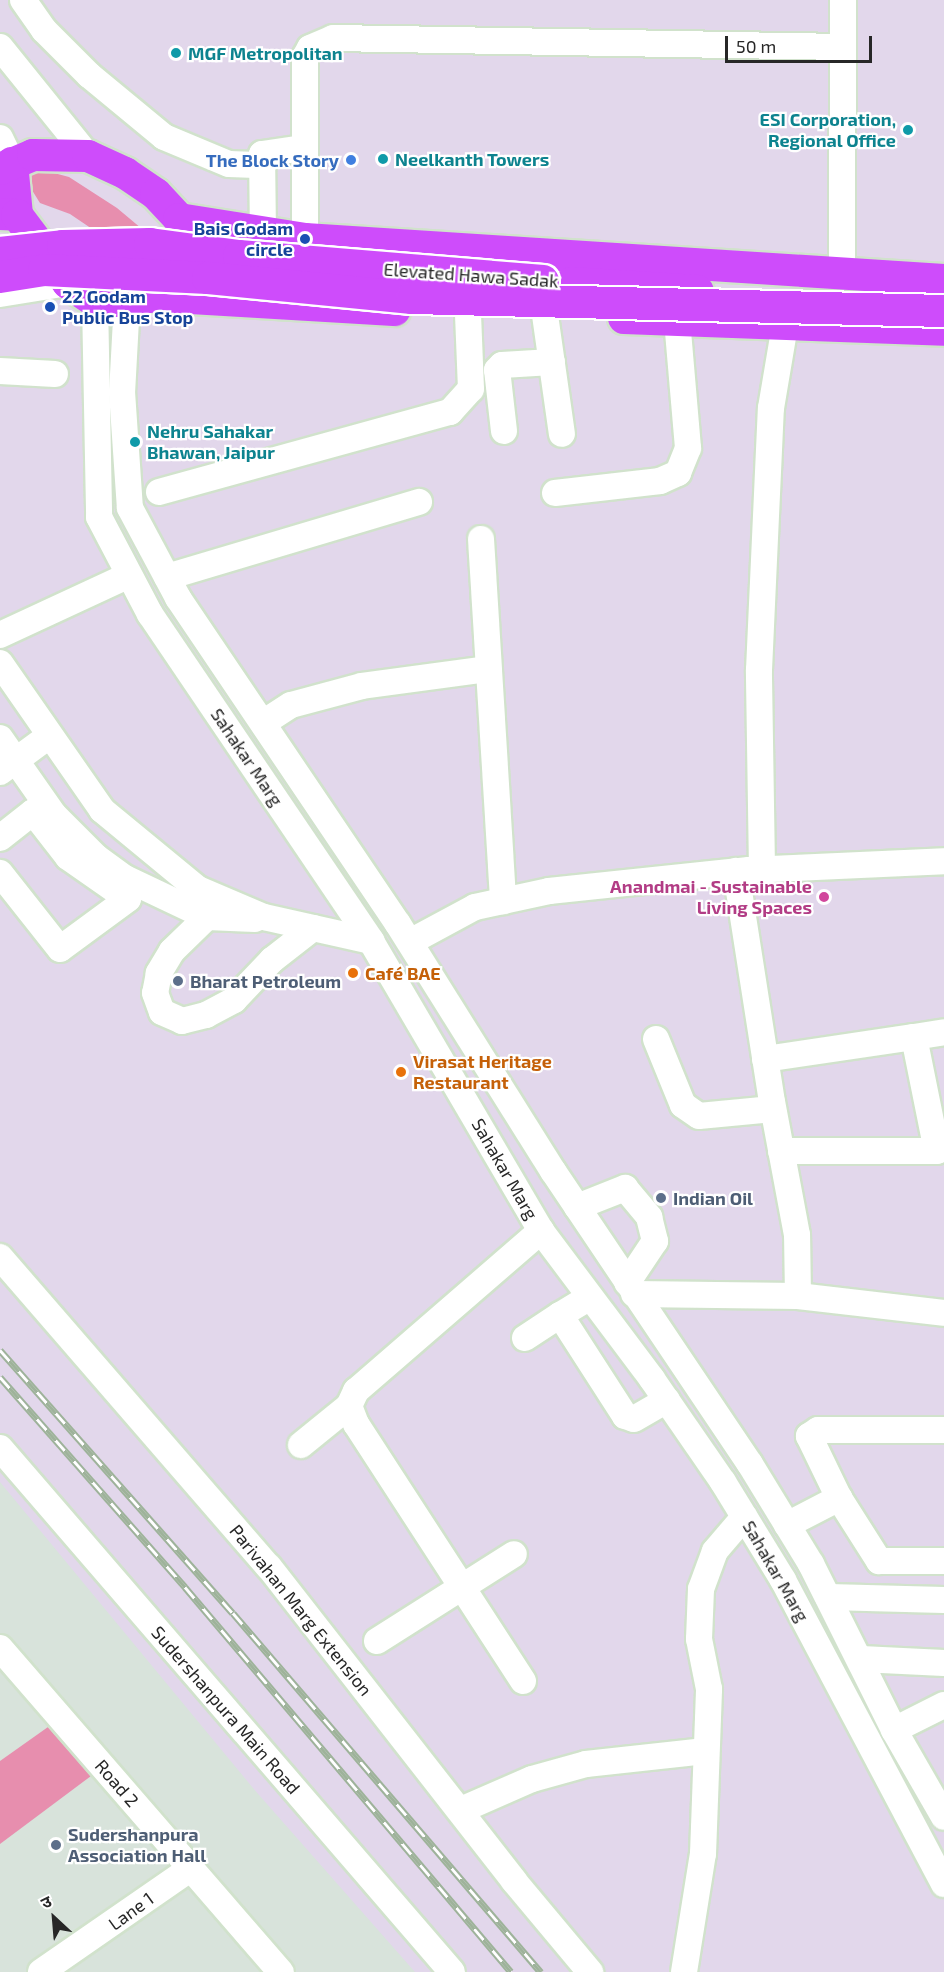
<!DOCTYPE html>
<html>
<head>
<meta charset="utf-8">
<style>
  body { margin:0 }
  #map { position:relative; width:944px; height:1972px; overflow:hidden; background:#e2d7eb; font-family:"Exo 2","Noto Sans Devanagari",sans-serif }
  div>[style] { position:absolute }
  .industrial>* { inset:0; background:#d8e3db }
  .green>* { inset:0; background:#e78eae }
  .roads { filter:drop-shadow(2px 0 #d1e2cc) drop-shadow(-2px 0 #d1e2cc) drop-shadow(0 2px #d1e2cc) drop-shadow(0 -2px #d1e2cc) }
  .minor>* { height:26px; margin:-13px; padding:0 13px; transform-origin:13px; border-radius:13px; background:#fff }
  .major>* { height:32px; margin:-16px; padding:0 16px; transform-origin:16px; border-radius:16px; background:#ce4cfb }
  .rail>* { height:7px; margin-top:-3.5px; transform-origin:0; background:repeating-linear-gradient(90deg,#fff 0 14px,#9eb39a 0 28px); box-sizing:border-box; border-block:2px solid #9eb39a }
  .bridges { filter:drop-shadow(2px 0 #fff) drop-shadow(-2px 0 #fff) drop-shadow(0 2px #fff) drop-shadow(0 -2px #fff) }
  .major-bridge>* { height:32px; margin:-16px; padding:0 16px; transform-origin:16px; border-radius:16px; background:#ce4cfb }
  .dots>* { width:16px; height:16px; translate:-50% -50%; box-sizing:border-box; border:3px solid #fff; border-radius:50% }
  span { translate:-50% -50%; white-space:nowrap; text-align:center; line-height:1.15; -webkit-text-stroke:4.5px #fff; paint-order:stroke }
  .culture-label { font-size:18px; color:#0d838f; font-weight:700 }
  .left { translate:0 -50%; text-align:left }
  .right { translate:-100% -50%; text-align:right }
  .shop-label { font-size:18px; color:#366cbe; font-weight:700 }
  .transit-label { font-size:18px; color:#164399; font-weight:700 }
  .street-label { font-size:18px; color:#272727 }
  .hotel-label { font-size:18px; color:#b23c85; font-weight:700 }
  .food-label { font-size:18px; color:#c56008; font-weight:700 }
  .service-label { font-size:18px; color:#4e5e75; font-weight:700 }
  .north { position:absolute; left:24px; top:1888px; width:60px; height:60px; -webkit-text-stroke:4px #fff; paint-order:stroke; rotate:334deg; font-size:16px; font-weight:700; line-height:24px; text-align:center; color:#272727 }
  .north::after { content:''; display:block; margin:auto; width:21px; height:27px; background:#272727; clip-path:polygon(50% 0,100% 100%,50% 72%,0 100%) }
  .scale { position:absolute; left:725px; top:36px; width:147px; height:27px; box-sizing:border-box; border:3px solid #272727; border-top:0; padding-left:8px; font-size:18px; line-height:21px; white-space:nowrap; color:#272727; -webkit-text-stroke:4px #fff; paint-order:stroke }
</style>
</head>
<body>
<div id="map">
  <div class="industrial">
    <i style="clip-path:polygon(0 1482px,253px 1788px,415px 1972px,0 1972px)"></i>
  </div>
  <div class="green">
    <i style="clip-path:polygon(35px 168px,69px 177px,117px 208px,154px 239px,101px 235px,70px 214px,40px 203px,25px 179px)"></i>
    <i style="clip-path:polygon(48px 1727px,91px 1776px,0 1844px,0 1761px)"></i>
  </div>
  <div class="roads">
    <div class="minor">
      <i style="left:23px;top:0;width:37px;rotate:55deg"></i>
      <i style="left:44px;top:30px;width:64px;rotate:45deg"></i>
      <i style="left:89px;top:75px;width:97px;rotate:39.6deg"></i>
      <i style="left:164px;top:137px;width:70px;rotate:22.6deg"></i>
      <i style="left:229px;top:164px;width:34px;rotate:2deg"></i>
      <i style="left:0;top:47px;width:140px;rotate:51.1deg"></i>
      <i style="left:0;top:138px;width:28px;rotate:64deg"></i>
      <i style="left:263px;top:234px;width:80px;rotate:-90.7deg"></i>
      <i style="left:262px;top:154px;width:41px;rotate:-8.3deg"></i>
      <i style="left:305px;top:239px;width:182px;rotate:-90deg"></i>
      <i style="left:305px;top:57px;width:10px;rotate:-61deg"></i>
      <i style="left:310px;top:48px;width:25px;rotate:-23deg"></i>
      <i style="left:333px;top:38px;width:509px;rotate:1.01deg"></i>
      <i style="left:842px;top:275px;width:275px;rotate:-89.8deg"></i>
      <i style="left:0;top:294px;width:69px;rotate:-9.2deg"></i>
      <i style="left:95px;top:301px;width:216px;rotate:88.9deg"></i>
      <i style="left:99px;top:517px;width:110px;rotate:62.3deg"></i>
      <i style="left:150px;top:614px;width:395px;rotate:55.9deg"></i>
      <i style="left:371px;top:941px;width:336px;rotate:59.6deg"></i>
      <i style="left:541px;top:1231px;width:185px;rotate:53.1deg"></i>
      <i style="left:652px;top:1379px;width:125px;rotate:55.4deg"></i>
      <i style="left:723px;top:1482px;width:115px;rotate:58.5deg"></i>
      <i style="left:783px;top:1580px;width:344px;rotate:62.1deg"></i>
      <i style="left:127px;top:301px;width:91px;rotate:93.1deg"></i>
      <i style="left:122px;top:392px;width:116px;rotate:86.1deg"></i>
      <i style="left:130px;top:508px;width:102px;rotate:61.9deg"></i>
      <i style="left:178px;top:598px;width:393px;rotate:56deg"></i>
      <i style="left:398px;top:924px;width:292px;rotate:57.9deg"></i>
      <i style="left:553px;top:1171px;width:353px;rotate:56.1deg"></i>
      <i style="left:750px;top:1464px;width:117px;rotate:58.6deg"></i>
      <i style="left:811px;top:1564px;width:186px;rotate:63.4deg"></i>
      <i style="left:894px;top:1730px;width:100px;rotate:60.1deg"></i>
      <i style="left:545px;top:315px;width:120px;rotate:81.9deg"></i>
      <i style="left:0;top:371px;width:55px;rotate:3.1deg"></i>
      <i style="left:504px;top:431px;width:61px;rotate:-96.5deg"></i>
      <i style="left:497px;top:370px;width:7px;rotate:-45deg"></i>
      <i style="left:502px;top:365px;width:50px;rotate:-3.4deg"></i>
      <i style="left:159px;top:492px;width:302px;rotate:-15.4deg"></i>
      <i style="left:450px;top:412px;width:31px;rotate:-48deg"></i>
      <i style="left:471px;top:389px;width:75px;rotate:-92.3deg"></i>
      <i style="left:555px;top:493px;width:106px;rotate:-6.5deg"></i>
      <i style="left:660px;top:481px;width:20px;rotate:-24deg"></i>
      <i style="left:678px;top:473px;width:27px;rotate:-68deg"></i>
      <i style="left:688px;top:448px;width:128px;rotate:-94.9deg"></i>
      <i style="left:481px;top:539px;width:363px;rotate:86.5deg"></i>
      <i style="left:167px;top:577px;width:263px;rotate:-16.6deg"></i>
      <i style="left:0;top:635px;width:142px;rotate:-24.9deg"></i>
      <i style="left:0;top:663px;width:179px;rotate:55.2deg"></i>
      <i style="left:102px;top:810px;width:124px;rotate:39.5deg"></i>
      <i style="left:198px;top:889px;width:72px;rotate:23deg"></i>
      <i style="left:264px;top:917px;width:110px;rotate:12.6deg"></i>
      <i style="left:263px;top:723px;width:33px;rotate:-33deg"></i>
      <i style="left:291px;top:705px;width:73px;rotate:-15deg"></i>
      <i style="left:362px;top:686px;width:126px;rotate:-7.7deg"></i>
      <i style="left:0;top:738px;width:94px;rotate:55deg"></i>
      <i style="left:54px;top:815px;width:59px;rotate:45deg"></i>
      <i style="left:96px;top:857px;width:36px;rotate:36deg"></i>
      <i style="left:125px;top:878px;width:91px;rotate:25.4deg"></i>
      <i style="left:207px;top:917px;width:48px;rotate:2.4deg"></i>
      <i style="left:0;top:772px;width:61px;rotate:-36.3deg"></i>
      <i style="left:0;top:838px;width:42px;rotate:-38.2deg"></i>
      <i style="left:33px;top:812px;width:57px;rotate:52.1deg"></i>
      <i style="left:68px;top:857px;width:73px;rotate:35deg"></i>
      <i style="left:128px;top:899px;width:84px;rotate:143.7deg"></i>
      <i style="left:60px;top:949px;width:97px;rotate:-128.3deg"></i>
      <i style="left:762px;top:869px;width:199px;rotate:-90.9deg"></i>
      <i style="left:759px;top:670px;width:262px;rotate:-87.4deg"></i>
      <i style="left:771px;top:408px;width:84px;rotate:-80.4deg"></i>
      <i style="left:207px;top:917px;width:49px;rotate:135.8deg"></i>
      <i style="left:172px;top:951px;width:26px;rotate:121deg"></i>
      <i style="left:159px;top:973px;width:20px;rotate:101deg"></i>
      <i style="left:155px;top:993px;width:20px;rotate:70deg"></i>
      <i style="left:162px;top:1012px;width:22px;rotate:24deg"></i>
      <i style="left:182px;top:1021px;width:25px;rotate:-14deg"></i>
      <i style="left:206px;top:1015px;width:32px;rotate:-28deg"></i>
      <i style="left:234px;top:1000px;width:55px;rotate:-46.5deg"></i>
      <i style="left:272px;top:960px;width:52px;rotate:-38deg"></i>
      <i style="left:410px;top:942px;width:74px;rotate:-28.3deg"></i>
      <i style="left:475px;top:907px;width:76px;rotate:-12.2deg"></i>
      <i style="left:549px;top:891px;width:201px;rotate:-6deg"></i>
      <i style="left:749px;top:870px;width:195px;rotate:-2.6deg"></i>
      <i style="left:914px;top:1037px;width:30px;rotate:-9deg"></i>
      <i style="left:656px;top:1039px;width:71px;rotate:67.8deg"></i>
      <i style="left:683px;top:1105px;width:19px;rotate:35deg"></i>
      <i style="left:699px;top:1116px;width:74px;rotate:-5.4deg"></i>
      <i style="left:765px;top:1059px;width:151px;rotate:-8.4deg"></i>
      <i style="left:914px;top:1037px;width:116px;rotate:78.6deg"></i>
      <i style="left:937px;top:1151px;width:156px;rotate:180deg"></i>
      <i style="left:577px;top:1207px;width:52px;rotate:-21.6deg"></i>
      <i style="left:625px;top:1188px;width:38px;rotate:50deg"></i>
      <i style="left:649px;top:1217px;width:25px;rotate:76deg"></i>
      <i style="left:655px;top:1241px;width:50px;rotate:123.7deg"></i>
      <i style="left:0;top:1257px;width:410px;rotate:49.1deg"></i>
      <i style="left:269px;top:1567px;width:398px;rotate:52deg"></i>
      <i style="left:514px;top:1881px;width:119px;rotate:50.1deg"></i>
      <i style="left:634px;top:1294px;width:164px;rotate:0.7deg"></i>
      <i style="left:798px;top:1296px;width:61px;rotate:-90.9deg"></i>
      <i style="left:797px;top:1235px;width:135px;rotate:-100.6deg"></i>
      <i style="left:772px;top:1102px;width:234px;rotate:-98.9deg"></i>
      <i style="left:798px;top:1296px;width:147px;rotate:6.6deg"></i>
      <i style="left:590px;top:1297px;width:35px;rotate:149deg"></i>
      <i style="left:560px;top:1315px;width:120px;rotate:57.2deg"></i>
      <i style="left:625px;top:1416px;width:9px;rotate:18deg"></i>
      <i style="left:634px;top:1419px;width:38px;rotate:-30deg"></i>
      <i style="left:525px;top:1338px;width:42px;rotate:-33.3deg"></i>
      <i style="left:944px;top:1430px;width:126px;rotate:180deg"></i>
      <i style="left:818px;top:1430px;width:11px;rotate:146deg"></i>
      <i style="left:809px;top:1436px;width:69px;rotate:64.2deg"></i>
      <i style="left:839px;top:1498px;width:75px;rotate:57.6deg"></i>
      <i style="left:879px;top:1561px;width:65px"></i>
      <i style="left:301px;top:1445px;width:62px;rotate:-39.1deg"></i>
      <i style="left:0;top:1448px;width:692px;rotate:49.22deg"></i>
      <i style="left:787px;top:1525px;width:59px;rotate:-27.4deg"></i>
      <i style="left:828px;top:1597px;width:116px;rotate:1.5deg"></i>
      <i style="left:377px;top:1641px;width:162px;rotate:-32.4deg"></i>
      <i style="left:0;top:1648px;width:429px;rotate:49.1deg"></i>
      <i style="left:861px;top:1659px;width:83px;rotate:2.8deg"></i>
      <i style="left:523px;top:1681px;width:306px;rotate:-123deg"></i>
      <i style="left:356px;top:1424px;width:19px;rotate:-111deg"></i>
      <i style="left:349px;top:1406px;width:17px;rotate:-65deg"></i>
      <i style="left:356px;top:1391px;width:245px;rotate:-40.9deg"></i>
      <i style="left:894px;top:1730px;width:56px;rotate:-26.6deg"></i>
      <i style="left:461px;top:1810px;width:77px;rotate:-23.6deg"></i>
      <i style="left:532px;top:1779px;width:56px;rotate:-15.5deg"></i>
      <i style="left:586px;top:1764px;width:120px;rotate:-6.2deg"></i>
      <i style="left:41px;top:1972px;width:183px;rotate:-34.7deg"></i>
      <i style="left:684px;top:1972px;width:120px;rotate:-80.9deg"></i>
      <i style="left:703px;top:1854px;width:165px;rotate:-87.9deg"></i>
      <i style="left:709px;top:1689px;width:51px;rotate:-101.3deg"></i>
      <i style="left:699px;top:1639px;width:50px;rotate:-87.7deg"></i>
      <i style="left:701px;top:1589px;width:40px;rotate:-69.8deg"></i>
      <i style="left:715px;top:1551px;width:45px;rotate:-49.5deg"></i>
    </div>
    <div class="major">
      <i style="left:12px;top:163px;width:52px;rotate:84.5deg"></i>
      <i style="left:0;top:169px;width:36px;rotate:-23deg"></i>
      <i style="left:33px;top:155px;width:55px;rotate:1deg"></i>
      <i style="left:88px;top:156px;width:41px;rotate:24.7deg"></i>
      <i style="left:125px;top:173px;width:37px;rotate:34deg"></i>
      <i style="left:156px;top:194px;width:34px;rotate:47deg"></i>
      <i style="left:179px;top:219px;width:22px;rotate:66deg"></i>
      <i style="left:0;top:214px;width:17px;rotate:3deg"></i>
      <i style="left:17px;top:215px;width:85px;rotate:53.1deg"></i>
      <i style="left:68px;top:283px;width:32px;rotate:34deg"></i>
      <i style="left:95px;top:301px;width:32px"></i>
      <i style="left:127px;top:301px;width:29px;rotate:-10deg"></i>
      <i style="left:156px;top:296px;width:19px;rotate:-28deg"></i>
      <i style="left:179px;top:219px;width:128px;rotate:9deg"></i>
      <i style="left:305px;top:239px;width:640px;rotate:3.67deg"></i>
      <i style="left:571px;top:283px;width:127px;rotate:3.6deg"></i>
      <i style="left:156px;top:296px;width:239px;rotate:3.4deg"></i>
      <i style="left:624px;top:318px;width:320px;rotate:2.1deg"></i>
    </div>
  </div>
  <div class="rail">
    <i style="left:0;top:1350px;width:351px;rotate:48.5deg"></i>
    <i style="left:233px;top:1613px;width:473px;rotate:49.4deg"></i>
    <i style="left:0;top:1377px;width:280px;rotate:48.6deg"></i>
    <i style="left:185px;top:1587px;width:504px;rotate:49.74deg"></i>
  </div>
  <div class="bridges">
    <div class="major-bridge">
      <i style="left:0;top:253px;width:63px;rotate:-6.3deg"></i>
      <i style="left:63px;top:246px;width:87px;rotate:-1.3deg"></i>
      <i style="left:150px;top:244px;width:90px;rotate:7.7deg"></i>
      <i style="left:239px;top:256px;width:305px;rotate:4.7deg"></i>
      <i style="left:0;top:277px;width:45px;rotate:-9deg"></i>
      <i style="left:44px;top:270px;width:164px;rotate:2.8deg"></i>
      <i style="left:208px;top:278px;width:205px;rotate:5.6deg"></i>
      <i style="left:412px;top:298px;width:532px;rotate:1.4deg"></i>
    </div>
  </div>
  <div class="dots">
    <i style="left:176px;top:53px;background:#0f9aa8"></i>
    <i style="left:908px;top:130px;background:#0f9aa8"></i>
    <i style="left:383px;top:159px;background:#0f9aa8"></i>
    <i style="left:351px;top:160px;background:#3f7fe0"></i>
    <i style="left:305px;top:239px;background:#1a4fb4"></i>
    <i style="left:50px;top:307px;background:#1a4fb4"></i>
    <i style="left:135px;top:442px;background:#0f9aa8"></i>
    <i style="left:824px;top:897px;background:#d1479c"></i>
    <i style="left:353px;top:973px;background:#e8710a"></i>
    <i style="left:178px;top:981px;background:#5c6f8a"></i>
    <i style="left:401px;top:1072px;background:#e8710a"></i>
    <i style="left:661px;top:1198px;background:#5c6f8a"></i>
    <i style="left:56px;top:1845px;background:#5c6f8a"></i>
  </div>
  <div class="culture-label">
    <span class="left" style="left:188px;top:53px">MGF Metropolitan</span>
    <span class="right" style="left:896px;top:130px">ESI Corporation,<br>Regional Office</span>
    <span class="left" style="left:395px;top:159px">Neelkanth Towers</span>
    <span class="left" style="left:147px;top:442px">Nehru Sahakar<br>Bhawan, Jaipur</span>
  </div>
  <div class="shop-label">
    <span class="right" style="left:339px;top:160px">The Block Story</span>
  </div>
  <div class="transit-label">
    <span class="right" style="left:293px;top:239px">Bais Godam<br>circle</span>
    <span class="left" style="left:62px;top:307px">22 Godam<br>Public Bus Stop</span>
  </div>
  <div class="street-label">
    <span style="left:471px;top:275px;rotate:4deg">Elevated Hawa Sadak</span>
    <span style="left:247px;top:757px;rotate:56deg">Sahakar Marg</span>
    <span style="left:505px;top:1169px;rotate:60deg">Sahakar Marg</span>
    <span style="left:776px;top:1571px;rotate:60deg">Sahakar Marg</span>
    <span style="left:301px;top:1610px;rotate:51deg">Parivahan Marg Extension</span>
    <span style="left:226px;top:1710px;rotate:49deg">Sudershanpura Main Road</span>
    <span style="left:117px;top:1783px;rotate:49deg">Road 2</span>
    <span style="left:131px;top:1911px;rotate:-36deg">Lane 1</span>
  </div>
  <div class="hotel-label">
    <span class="right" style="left:812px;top:897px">Anandmai - Sustainable<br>Living Spaces</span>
  </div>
  <div class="food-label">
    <span class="left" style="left:365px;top:973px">Café BAE</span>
    <span class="left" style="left:413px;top:1072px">Virasat Heritage<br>Restaurant</span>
  </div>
  <div class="service-label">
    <span class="left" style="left:190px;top:981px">Bharat Petroleum</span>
    <span class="left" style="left:673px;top:1198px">Indian Oil</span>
    <span class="left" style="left:68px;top:1845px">Sudershanpura<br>Association Hall</span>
  </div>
  <div class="north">उ</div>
  <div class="scale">50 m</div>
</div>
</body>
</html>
